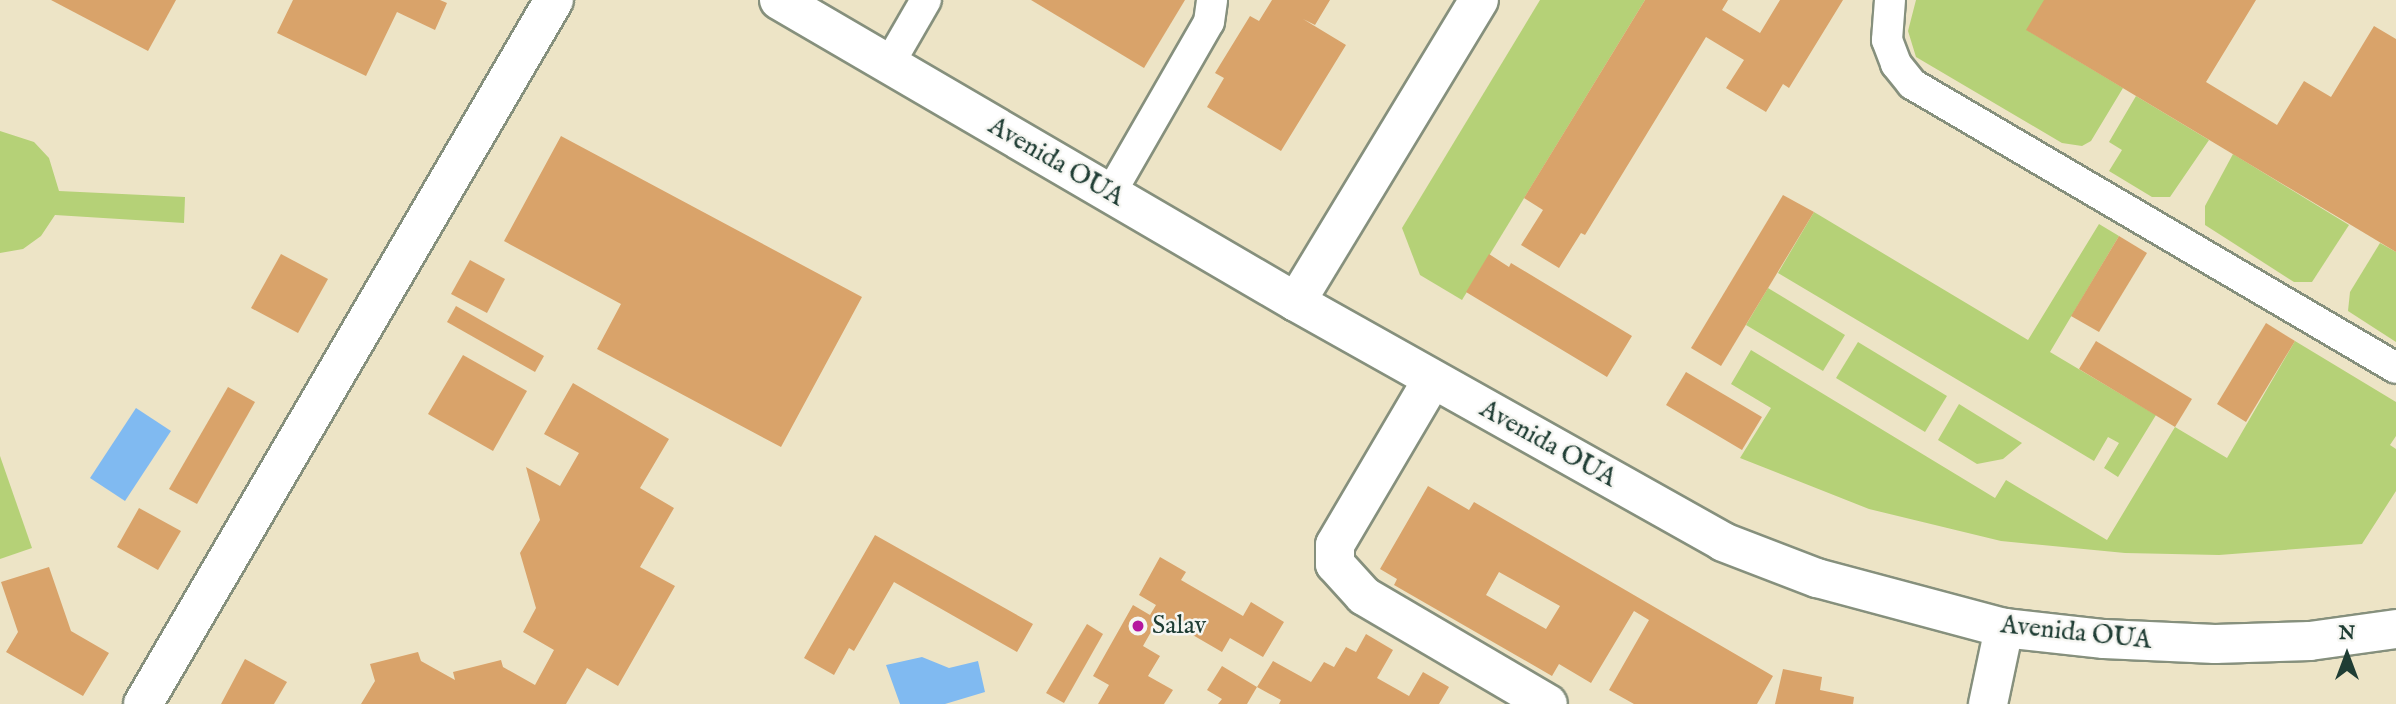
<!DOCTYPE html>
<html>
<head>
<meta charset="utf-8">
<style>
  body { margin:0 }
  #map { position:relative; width:2396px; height:704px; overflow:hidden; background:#ede4c6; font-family:"IM FELL English",serif }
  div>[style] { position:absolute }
  .green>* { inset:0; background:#b5d177 }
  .water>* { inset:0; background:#80baf1 }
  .building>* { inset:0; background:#d9a36a }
  .roads { filter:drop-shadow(2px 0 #86907d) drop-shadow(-2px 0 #86907d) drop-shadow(0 2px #86907d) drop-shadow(0 -2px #86907d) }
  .lane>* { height:30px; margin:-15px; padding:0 15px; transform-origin:15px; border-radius:15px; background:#fff }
  .street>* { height:38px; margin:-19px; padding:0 19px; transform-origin:19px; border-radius:19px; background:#fff }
  .secondary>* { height:38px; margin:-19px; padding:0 19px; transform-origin:19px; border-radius:19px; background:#fff }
  .dots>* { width:19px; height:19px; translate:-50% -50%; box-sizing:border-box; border:4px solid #f6f6f2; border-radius:50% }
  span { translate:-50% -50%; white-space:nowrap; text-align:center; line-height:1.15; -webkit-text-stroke:5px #f6f6f2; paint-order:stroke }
  .street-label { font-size:26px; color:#1f3d34 }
  .poi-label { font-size:26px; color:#1f3d34 }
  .left { translate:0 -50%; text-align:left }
  .north { position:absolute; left:2312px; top:620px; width:70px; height:70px; -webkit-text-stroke:5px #f6f6f2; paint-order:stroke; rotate:0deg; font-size:19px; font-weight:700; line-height:28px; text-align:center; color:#1f3d34 }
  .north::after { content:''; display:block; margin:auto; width:24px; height:32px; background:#1f3d34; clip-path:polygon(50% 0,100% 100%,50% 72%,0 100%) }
</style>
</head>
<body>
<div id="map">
  <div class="green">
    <i style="clip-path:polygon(1540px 0,1645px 0,1462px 300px,1420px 275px,1402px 228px)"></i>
    <i style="clip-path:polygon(1916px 0,2045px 0,2027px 30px,2123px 88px,2091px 141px,2082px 146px,2062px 143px,1916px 57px,1908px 31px)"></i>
    <i style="clip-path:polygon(2136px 96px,2209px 140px,2170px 197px,2152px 197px,2109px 171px,2122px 150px,2109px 142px)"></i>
    <i style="clip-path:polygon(0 131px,34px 142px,49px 158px,59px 191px,185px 197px,184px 223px,55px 215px,41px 236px,23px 249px,0 253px)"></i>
    <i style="clip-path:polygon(2233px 154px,2349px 225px,2312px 282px,2294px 282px,2205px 225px,2205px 206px)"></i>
    <i style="clip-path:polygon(1814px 212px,2028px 340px,2099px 224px,2119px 236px,2050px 352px,2156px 415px,2118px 477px,2104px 468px,2119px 443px,2108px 437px,2094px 461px,1778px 273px)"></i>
    <i style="clip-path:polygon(2380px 243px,2396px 252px,2396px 342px,2348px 311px,2350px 292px)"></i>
    <i style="clip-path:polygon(1768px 288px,1845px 335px,1823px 371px,1746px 325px)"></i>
    <i style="clip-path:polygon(2295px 341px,2396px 402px,2396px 436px,2390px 445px,2396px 449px,2396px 491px,2362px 544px,2219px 555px,2125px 553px,2001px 541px,1869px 509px,1740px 458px,1771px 408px,1731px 384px,1751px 350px,1995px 498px,2006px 480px,2107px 540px,2175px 427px,2227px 458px)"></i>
    <i style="clip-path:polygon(1858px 342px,1947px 396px,1925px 432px,1836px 378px)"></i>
    <i style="clip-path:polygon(1959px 404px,2022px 443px,2003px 459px,1977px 464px,1938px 440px)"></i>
    <i style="clip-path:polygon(0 456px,32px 548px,0 559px)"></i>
  </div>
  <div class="water">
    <i style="clip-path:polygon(136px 408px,171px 431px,125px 501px,90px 478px)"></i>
    <i style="clip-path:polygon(922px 657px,949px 668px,978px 661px,985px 692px,945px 704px,900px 704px,886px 665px)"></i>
  </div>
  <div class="building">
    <i style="clip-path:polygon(51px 0,176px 0,148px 51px)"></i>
    <i style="clip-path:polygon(293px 0,440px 0,447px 3px,435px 30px,397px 12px,366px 76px,277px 33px)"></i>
    <i style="clip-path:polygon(1031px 0,1185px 0,1144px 68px)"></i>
    <i style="clip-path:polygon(1272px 0,1330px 0,1315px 25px,1303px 19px,1346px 45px,1281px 151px,1207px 107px,1224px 78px,1215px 73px,1250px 16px,1259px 21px)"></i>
    <i style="clip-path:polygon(1645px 0,1728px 0,1722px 10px,1760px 33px,1780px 0,1843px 0,1789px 88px,1783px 84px,1766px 112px,1726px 88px,1744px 60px,1706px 37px,1585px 235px,1581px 233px,1559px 268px,1521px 245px,1543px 210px,1524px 198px)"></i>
    <i style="clip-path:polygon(2044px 0,2256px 0,2206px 82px,2277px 125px,2304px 81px,2331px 97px,2374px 26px,2396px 39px,2396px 252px,2026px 30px)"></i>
    <i style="clip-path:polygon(561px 136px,862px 297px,781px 447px,597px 349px,621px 304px,504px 241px)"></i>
    <i style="clip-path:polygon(1783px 195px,1814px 212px,1721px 366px,1691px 348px)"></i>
    <i style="clip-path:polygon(2119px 236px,2147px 253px,2099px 332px,2071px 316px)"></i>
    <i style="clip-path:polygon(281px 254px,328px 279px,298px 333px,251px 308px)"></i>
    <i style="clip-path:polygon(1489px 254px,1509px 267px,1511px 263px,1632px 336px,1607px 377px,1466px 292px)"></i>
    <i style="clip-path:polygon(470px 260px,505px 279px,487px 313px,451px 294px)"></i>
    <i style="clip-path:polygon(456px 306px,544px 356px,535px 372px,447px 322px)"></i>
    <i style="clip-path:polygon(2266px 323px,2295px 341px,2246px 422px,2217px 404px)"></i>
    <i style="clip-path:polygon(2096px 341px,2192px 399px,2175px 427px,2079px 369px)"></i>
    <i style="clip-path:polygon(463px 355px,527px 391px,493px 451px,428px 414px)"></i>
    <i style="clip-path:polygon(1686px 372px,1762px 417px,1742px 450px,1666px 405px)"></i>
    <i style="clip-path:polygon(573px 383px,669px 439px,640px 488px,674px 508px,640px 567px,675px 586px,618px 686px,587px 668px,566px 704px,361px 704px,375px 681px,370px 664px,418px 652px,421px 661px,455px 680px,453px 672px,501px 660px,503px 667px,535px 685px,554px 650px,523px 632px,536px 608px,520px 553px,540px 520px,526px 467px,560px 486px,579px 453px,544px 434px)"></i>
    <i style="clip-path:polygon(228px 387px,255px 402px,197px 504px,169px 489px)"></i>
    <i style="clip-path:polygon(evenodd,1428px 486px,1469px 510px,1474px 502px,1773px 676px,1757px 704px,1634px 704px,1609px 690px,1649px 620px,1634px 611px,1591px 683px,1559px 664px,1552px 676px,1394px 585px,1397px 579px,1380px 569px,1428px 486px,1499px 572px,1560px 606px,1546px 629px,1486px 595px,1499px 572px)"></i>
    <i style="clip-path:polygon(139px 508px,181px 531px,158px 570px,117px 547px)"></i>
    <i style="clip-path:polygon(875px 535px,1033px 624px,1017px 652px,894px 582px,854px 651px,849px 648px,834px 675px,804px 658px)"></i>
    <i style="clip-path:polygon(1160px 557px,1186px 572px,1181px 580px,1243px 616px,1251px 602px,1284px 622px,1263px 657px,1230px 638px,1222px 652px,1160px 616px,1143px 646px,1160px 656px,1148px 676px,1173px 690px,1164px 704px,1098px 704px,1109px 685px,1093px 676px,1133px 605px,1150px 615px,1156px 605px,1139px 595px)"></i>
    <i style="clip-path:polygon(49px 567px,71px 631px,109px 653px,83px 696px,6px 652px,18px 632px,1px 582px)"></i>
    <i style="clip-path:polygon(1087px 624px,1103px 634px,1064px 703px,1046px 693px)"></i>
    <i style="clip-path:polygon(1366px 634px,1393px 650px,1377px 678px,1409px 696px,1423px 672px,1449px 687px,1439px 704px,1279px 704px,1281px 700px,1257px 687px,1247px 704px,1218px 704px,1222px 699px,1207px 690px,1222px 666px,1257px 687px,1273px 661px,1311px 682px,1324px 662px,1334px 667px,1346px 647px,1356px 652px)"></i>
    <i style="clip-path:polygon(245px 659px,287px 682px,274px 704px,221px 704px)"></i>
    <i style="clip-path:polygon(1783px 669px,1822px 677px,1820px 690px,1854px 697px,1853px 704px,1775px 704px)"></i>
  </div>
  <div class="roads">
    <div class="lane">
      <i style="left:1890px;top:0;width:40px;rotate:94.3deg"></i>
      <i style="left:1887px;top:40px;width:26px;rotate:69deg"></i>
      <i style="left:1896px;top:64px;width:26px;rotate:51deg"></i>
      <i style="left:1912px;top:84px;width:561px;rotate:30.4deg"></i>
      <i style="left:889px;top:64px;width:74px;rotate:-60deg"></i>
      <i style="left:1110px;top:194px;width:198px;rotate:-60.1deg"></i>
      <i style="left:1209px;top:22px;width:22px;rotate:-82deg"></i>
    </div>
    <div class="street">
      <i style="left:1296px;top:302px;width:353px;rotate:-58.8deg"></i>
      <i style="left:1432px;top:380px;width:191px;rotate:120.5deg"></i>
      <i style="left:1335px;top:545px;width:19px;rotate:90deg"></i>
      <i style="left:1335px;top:564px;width:43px;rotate:47.8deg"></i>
      <i style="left:1364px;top:596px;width:213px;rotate:30.4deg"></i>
      <i style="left:143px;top:704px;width:815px;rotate:-59.72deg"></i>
      <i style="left:1988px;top:704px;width:78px;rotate:-78.1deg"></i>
    </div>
    <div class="secondary">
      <i style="left:779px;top:0;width:599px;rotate:30.29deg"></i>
      <i style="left:1296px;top:302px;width:490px;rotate:29.3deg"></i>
      <i style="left:1723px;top:542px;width:101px;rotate:21deg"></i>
      <i style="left:1817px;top:578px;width:194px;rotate:15deg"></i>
      <i style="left:2004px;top:628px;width:101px;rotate:6.3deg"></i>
      <i style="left:2104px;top:639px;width:111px;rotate:2.6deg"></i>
      <i style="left:2215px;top:644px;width:95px;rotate:-1.8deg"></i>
      <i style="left:2310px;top:641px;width:87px;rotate:-7.9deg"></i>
    </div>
  </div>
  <div class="dots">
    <i style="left:1138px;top:626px;background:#b5179e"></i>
  </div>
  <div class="street-label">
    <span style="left:1056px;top:162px;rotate:30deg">Avenida OUA</span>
    <span style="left:1548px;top:444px;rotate:29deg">Avenida OUA</span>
    <span style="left:2076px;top:633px;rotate:6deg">Avenida OUA</span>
  </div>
  <div class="poi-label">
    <span class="left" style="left:1152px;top:626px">Salav</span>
  </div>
  <div class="north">N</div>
</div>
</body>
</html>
